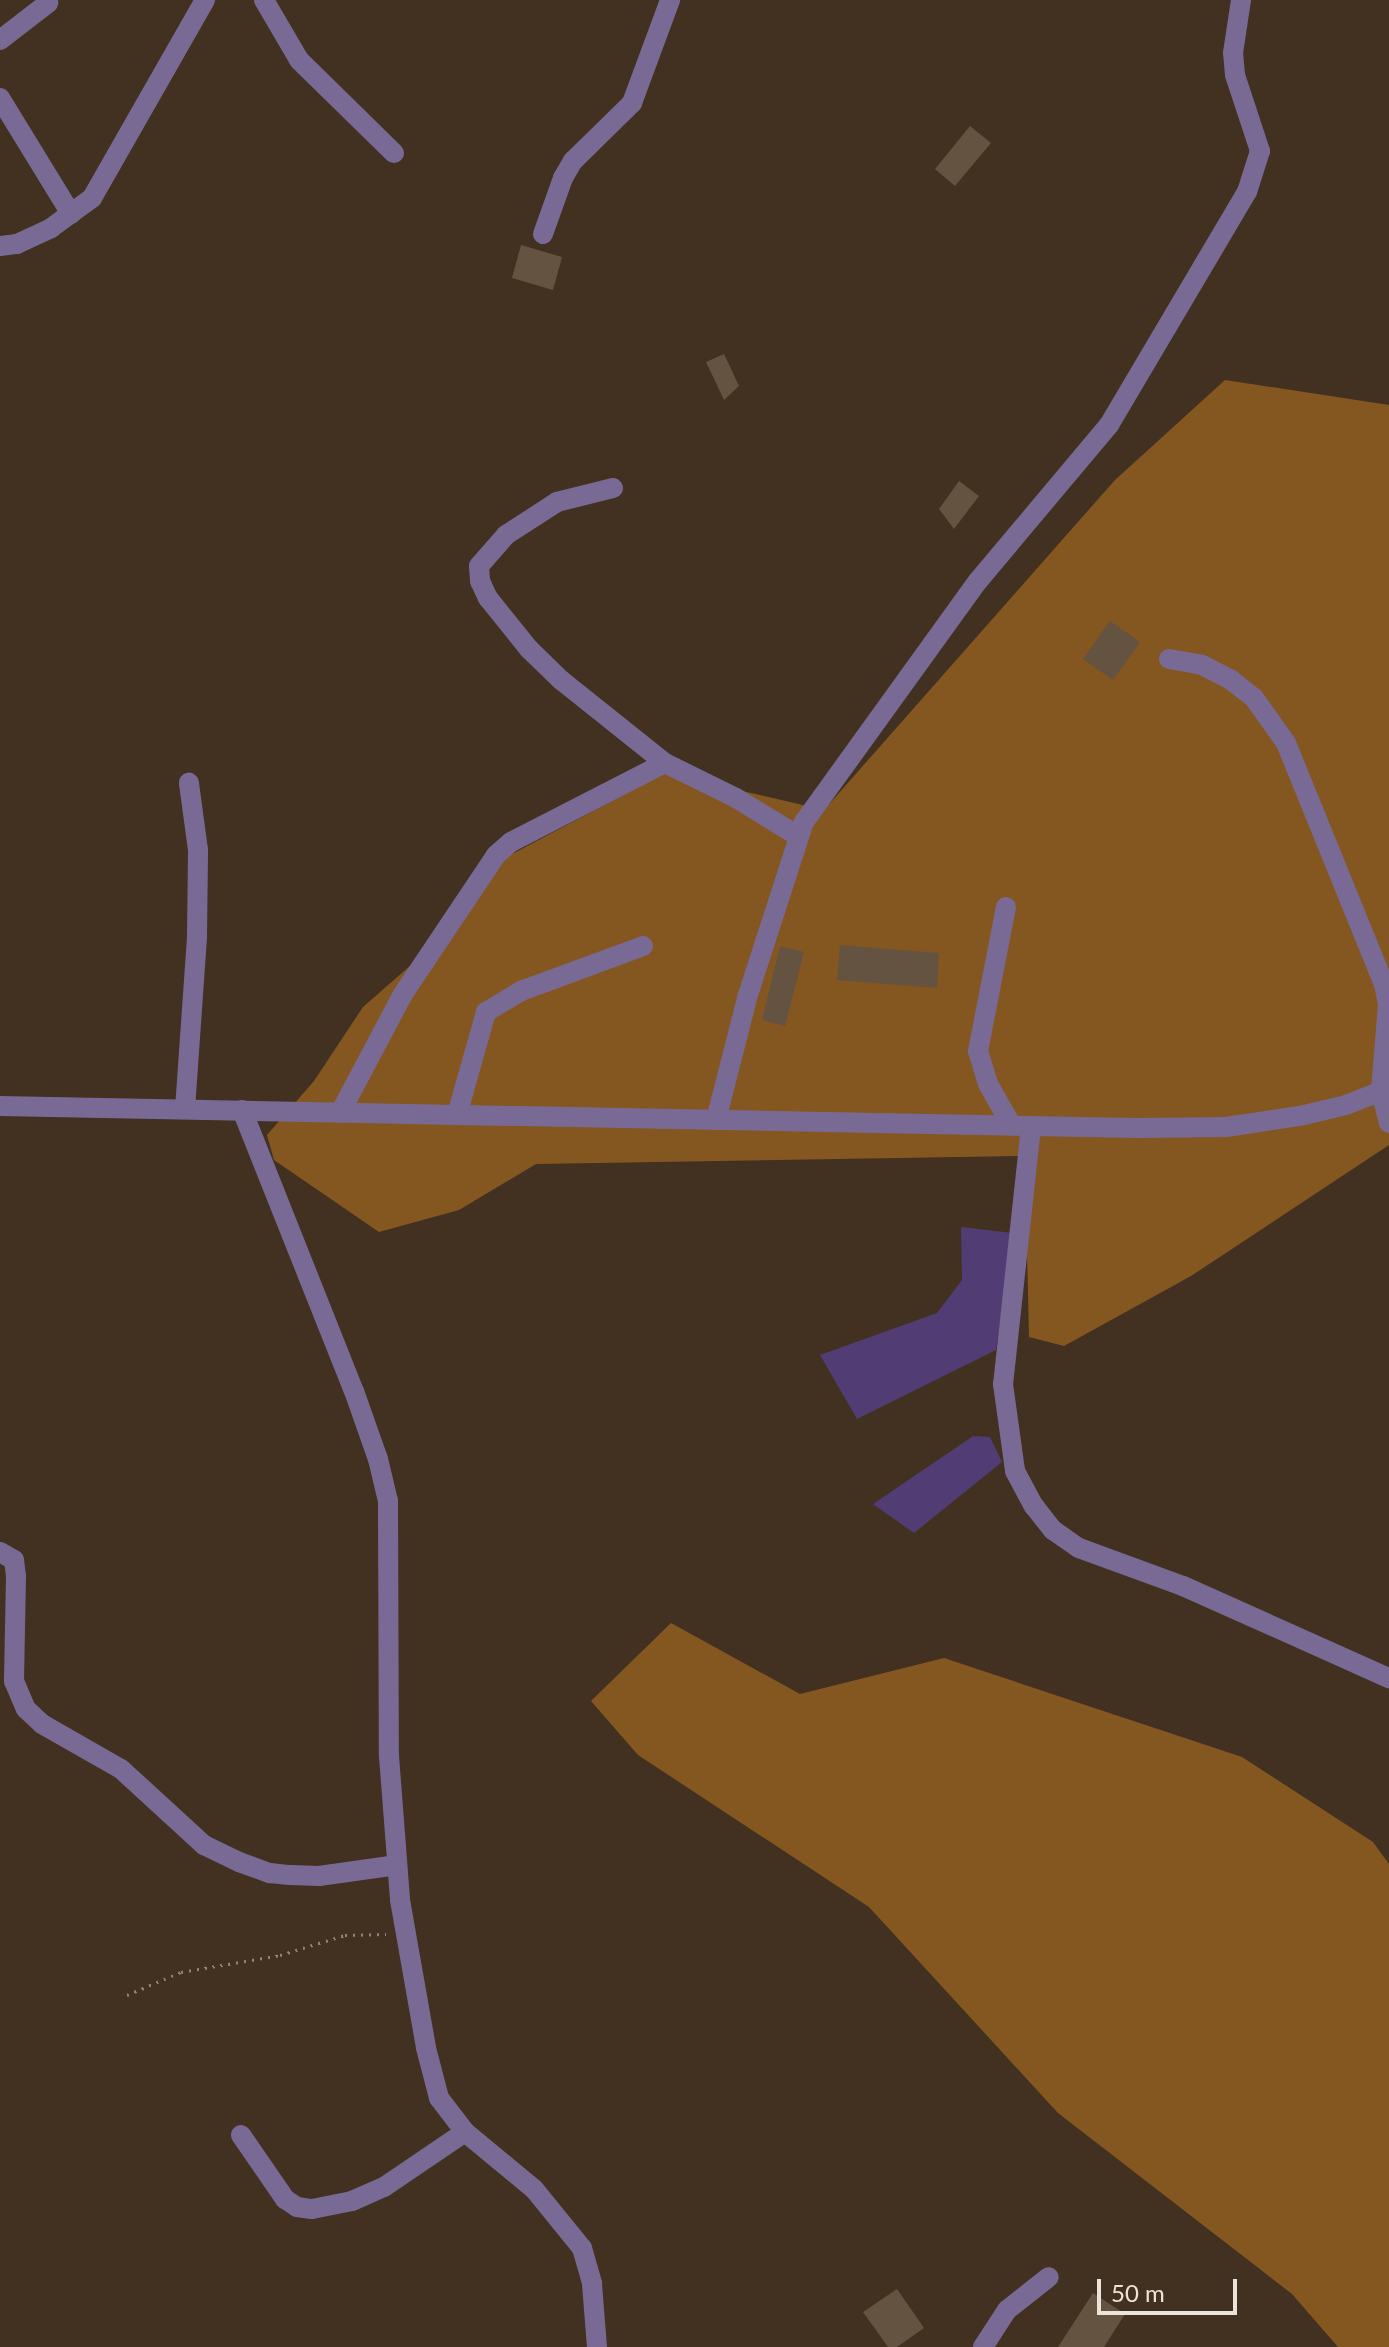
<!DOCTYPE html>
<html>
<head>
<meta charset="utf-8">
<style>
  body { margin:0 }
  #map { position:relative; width:1389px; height:2347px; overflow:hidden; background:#423120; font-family:Lato,sans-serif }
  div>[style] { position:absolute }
  .forest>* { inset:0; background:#845721 }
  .water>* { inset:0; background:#513c73 }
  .building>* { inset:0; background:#655341 }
  .path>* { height:3px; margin-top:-1.5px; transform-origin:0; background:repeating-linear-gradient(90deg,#918375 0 2px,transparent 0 8px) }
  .minor>* { height:20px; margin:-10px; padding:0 10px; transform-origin:10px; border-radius:10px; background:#796a95 }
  span { translate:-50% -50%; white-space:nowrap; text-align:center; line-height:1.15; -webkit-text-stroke:6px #423120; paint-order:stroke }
  .scale { position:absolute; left:1097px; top:2279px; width:140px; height:36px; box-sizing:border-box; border:4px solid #eee3d9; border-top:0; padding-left:10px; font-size:24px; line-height:28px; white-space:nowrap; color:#eee3d9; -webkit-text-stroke:6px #423120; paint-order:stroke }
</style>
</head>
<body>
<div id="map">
  <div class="forest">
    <i style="clip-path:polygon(1225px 380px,1389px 405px,1389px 1145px,1191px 1276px,1064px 1346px,1029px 1337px,1026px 1209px,1018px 1156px,536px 1164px,459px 1210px,379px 1232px,274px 1160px,267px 1135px,314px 1081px,363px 1007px,419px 958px,484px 869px,665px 773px,824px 810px,1115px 480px)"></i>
    <i style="clip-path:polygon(671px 1623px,800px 1694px,944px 1658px,1242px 1757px,1373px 1842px,1389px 1864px,1389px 2347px,1338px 2347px,1292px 2294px,1058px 2113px,869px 1907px,638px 1755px,591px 1701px)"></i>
  </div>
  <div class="water">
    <i style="clip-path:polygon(961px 1227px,1013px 1233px,996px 1350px,857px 1419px,820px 1355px,937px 1313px,962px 1280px)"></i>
    <i style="clip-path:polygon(973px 1436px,990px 1437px,1002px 1462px,914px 1533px,873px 1504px)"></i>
  </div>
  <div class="building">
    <i style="clip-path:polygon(970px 126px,991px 143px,955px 186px,935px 169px)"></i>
    <i style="clip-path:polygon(521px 245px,562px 257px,553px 290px,512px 278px)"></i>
    <i style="clip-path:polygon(724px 354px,739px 386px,724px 400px,706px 362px)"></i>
    <i style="clip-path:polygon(959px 481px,979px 496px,954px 529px,939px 509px)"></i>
    <i style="clip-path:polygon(1110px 621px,1140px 642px,1113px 680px,1083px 659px)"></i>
    <i style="clip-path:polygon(840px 945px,939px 953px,937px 988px,837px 980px)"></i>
    <i style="clip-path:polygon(780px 946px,804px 952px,785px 1026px,762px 1020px)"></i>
    <i style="clip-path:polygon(897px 2289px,924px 2328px,897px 2347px,888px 2347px,863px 2312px)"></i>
    <i style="clip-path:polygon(1093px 2293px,1125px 2314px,1104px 2347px,1058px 2347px)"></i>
  </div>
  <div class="path">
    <i style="left:127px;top:1995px;width:59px;rotate:-23.1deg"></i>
    <i style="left:181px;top:1972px;width:100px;rotate:-9.7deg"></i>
    <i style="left:280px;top:1955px;width:68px;rotate:-17.1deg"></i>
    <i style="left:345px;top:1935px;width:41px;rotate:-1.4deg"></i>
  </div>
  <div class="minor">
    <i style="left:264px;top:0;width:69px;rotate:59.7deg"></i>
    <i style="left:299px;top:60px;width:133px;rotate:44.4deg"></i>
    <i style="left:0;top:40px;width:61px;rotate:-37.6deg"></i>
    <i style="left:0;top:98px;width:136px;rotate:58.5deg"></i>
    <i style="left:543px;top:234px;width:59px;rotate:-70.3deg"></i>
    <i style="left:563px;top:178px;width:20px;rotate:-60deg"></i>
    <i style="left:573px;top:161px;width:83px;rotate:-44.5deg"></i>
    <i style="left:632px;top:103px;width:110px;rotate:-69.7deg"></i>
    <i style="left:0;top:246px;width:17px;rotate:-7deg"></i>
    <i style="left:17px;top:244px;width:38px;rotate:-25deg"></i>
    <i style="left:51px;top:228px;width:51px;rotate:-36.2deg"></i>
    <i style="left:92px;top:198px;width:228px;rotate:-60.3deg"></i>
    <i style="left:613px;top:488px;width:58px;rotate:166deg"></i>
    <i style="left:557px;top:502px;width:61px;rotate:147.1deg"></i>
    <i style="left:506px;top:535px;width:41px;rotate:131.1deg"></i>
    <i style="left:479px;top:566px;width:15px;rotate:86deg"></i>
    <i style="left:480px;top:581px;width:19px;rotate:65deg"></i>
    <i style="left:488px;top:598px;width:65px;rotate:51.2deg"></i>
    <i style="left:529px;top:649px;width:45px;rotate:44.1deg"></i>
    <i style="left:561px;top:680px;width:133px;rotate:38.6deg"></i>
    <i style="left:665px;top:763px;width:79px;rotate:26.2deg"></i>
    <i style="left:736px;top:798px;width:73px;rotate:31.5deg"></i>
    <i style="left:1169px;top:659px;width:34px;rotate:10deg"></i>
    <i style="left:1202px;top:665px;width:33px;rotate:27deg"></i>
    <i style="left:1231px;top:680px;width:29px;rotate:38deg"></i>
    <i style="left:1254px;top:698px;width:55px;rotate:54.6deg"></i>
    <i style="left:1286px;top:743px;width:260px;rotate:67.9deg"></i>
    <i style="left:1384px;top:984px;width:20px;rotate:79deg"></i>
    <i style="left:1388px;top:1004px;width:87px;rotate:94.6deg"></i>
    <i style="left:1381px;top:1091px;width:33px;rotate:76deg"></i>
    <i style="left:1006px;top:907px;width:147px;rotate:101deg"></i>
    <i style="left:978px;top:1051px;width:34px;rotate:73deg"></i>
    <i style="left:988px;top:1084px;width:48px;rotate:60.3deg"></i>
    <i style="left:0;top:1106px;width:1138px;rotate:1.11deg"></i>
    <i style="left:1138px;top:1128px;width:88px;rotate:-0.7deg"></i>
    <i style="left:1226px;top:1127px;width:75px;rotate:-8.5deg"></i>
    <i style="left:1300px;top:1116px;width:47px;rotate:-13.4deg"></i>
    <i style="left:1346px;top:1105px;width:46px;rotate:-21.6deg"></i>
    <i style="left:185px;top:1109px;width:173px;rotate:-86deg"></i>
    <i style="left:197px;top:936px;width:86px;rotate:-89.3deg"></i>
    <i style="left:198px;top:850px;width:68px;rotate:-97.7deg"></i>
    <i style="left:242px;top:1110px;width:302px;rotate:68.3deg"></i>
    <i style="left:354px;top:1391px;width:72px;rotate:70.6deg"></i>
    <i style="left:378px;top:1459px;width:43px;rotate:76.6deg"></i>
    <i style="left:388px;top:1501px;width:255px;rotate:89.8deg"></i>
    <i style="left:389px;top:1756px;width:144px;rotate:85.6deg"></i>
    <i style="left:400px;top:1900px;width:150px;rotate:80deg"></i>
    <i style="left:426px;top:2048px;width:52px;rotate:75.4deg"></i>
    <i style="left:439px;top:2098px;width:43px;rotate:52.6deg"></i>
    <i style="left:465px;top:2132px;width:89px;rotate:39.6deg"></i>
    <i style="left:534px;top:2189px;width:76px;rotate:50.9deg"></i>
    <i style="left:582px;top:2248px;width:37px;rotate:74deg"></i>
    <i style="left:592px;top:2284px;width:63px;rotate:85.5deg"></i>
    <i style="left:340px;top:1113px;width:135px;rotate:-62.1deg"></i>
    <i style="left:403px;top:994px;width:167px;rotate:-56.2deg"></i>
    <i style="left:496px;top:855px;width:20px;rotate:-41deg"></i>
    <i style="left:511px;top:842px;width:173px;rotate:-27.2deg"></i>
    <i style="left:457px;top:1115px;width:107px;rotate:-74.3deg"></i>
    <i style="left:486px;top:1012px;width:41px;rotate:-31deg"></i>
    <i style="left:521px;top:991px;width:130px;rotate:-20.2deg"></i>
    <i style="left:716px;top:1120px;width:126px;rotate:-75.7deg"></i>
    <i style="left:747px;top:998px;width:185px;rotate:-72.1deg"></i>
    <i style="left:804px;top:822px;width:297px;rotate:-54.2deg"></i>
    <i style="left:978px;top:581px;width:204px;rotate:-50deg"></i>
    <i style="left:1109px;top:425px;width:271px;rotate:-59.4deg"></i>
    <i style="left:1247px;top:192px;width:43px;rotate:-72.4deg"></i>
    <i style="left:1260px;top:151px;width:80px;rotate:-108.2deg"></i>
    <i style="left:1235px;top:75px;width:22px;rotate:-95deg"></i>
    <i style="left:1233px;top:53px;width:54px;rotate:-81.4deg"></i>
    <i style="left:1031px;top:1127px;width:259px;rotate:96.2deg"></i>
    <i style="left:1003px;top:1384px;width:88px;rotate:82.1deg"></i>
    <i style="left:1015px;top:1471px;width:40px;rotate:62deg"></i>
    <i style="left:1034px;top:1506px;width:31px;rotate:52deg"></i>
    <i style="left:1053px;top:1530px;width:32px;rotate:35deg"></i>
    <i style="left:1079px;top:1548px;width:111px;rotate:20.1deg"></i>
    <i style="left:1183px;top:1586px;width:226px;rotate:24.1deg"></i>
    <i style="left:0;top:1552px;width:16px;rotate:30deg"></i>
    <i style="left:14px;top:1560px;width:16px;rotate:83deg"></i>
    <i style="left:16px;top:1576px;width:105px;rotate:91.1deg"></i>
    <i style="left:14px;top:1681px;width:30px;rotate:67deg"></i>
    <i style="left:26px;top:1709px;width:22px;rotate:43deg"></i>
    <i style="left:42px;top:1724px;width:91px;rotate:29.7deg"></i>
    <i style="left:121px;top:1769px;width:113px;rotate:42.5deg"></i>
    <i style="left:204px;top:1845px;width:39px;rotate:26deg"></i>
    <i style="left:239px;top:1862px;width:33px;rotate:20deg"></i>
    <i style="left:270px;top:1873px;width:20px;rotate:6deg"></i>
    <i style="left:290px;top:1875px;width:29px;rotate:2deg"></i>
    <i style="left:319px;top:1876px;width:79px;rotate:-8deg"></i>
    <i style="left:241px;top:2135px;width:78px;rotate:55.5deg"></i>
    <i style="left:285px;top:2199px;width:14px;rotate:34deg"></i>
    <i style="left:297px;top:2207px;width:15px;rotate:8deg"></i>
    <i style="left:312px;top:2209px;width:41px;rotate:-11.3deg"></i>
    <i style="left:352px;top:2201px;width:35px;rotate:-24deg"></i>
    <i style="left:384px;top:2187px;width:98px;rotate:-34.2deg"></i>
    <i style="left:983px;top:2347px;width:44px;rotate:-57deg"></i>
    <i style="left:1007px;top:2310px;width:53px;rotate:-38.2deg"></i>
  </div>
  <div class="scale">50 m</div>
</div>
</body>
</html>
